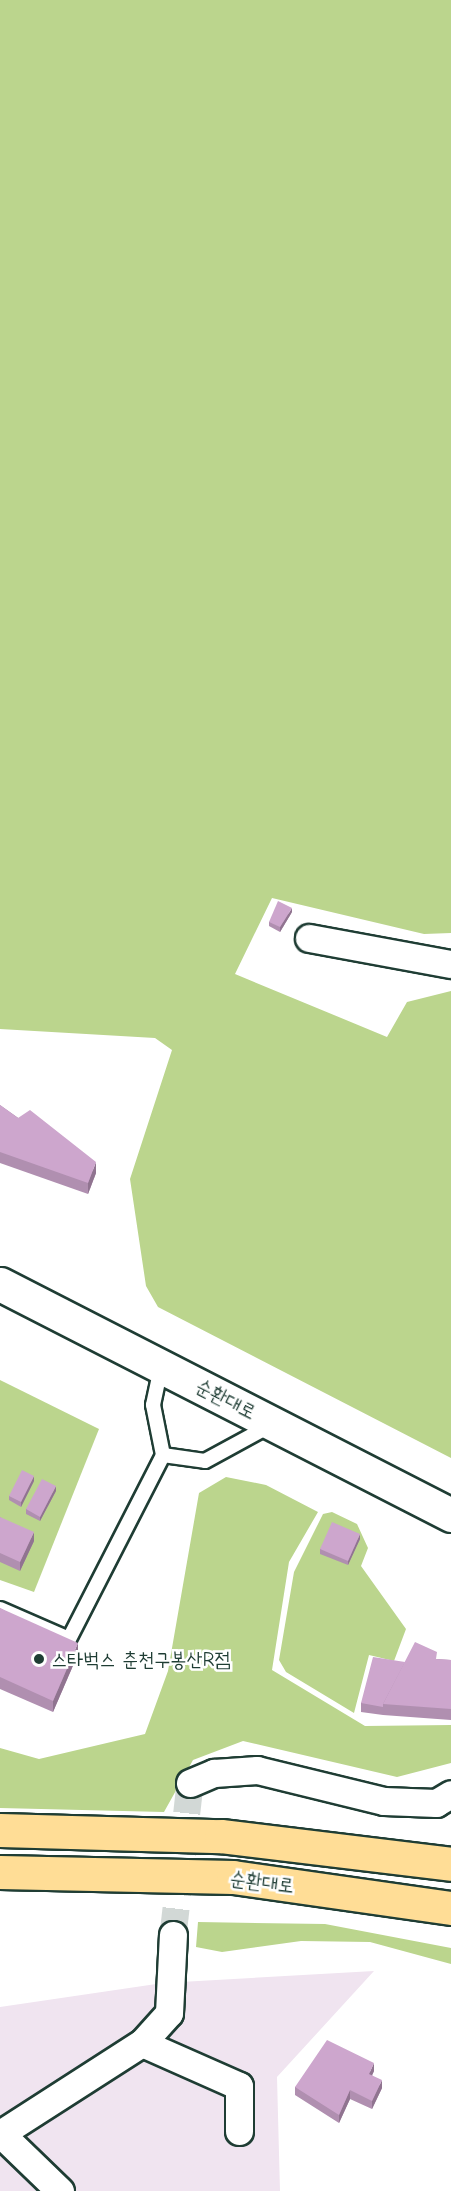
<!DOCTYPE html>
<html>
<head>
<meta charset="utf-8">
<style>
  body { margin:0 }
  #map { position:relative; width:451px; height:2191px; overflow:hidden; background:#fff; font-family:"Comic Neue","Poor Story",sans-serif }
  div>[style] { position:absolute }
  .built>* { inset:0; background:#f0e4f0 }
  .green>* { inset:0; background:#bbd58d }
  .street-tunnel>* { height:27px; margin-top:-13.5px; transform-origin:0; background:repeating-linear-gradient(90deg,#d2d8d6 0 27px,transparent 0 41px) }
  .roads { filter:drop-shadow(2px 0 #1f3d34) drop-shadow(-2px 0 #1f3d34) drop-shadow(0 2px #1f3d34) drop-shadow(0 -2px #1f3d34) }
  .lane>* { height:14px; margin:-7px; padding:0 7px; transform-origin:7px; border-radius:7px; background:#fff }
  .street>* { height:27px; margin:-13.5px; padding:0 13.5px; transform-origin:13.5px; border-radius:13.5px; background:#fff }
  .secondary>* { height:33px; margin:-16.5px; padding:0 16.5px; transform-origin:16.5px; border-radius:16.5px; background:#fff }
  .highway>* { height:33px; margin:-16.5px; padding:0 16.5px; transform-origin:16.5px; border-radius:16.5px; background:#ffdd96 }
  .wall>* { inset:0; background:#b08fb0 }
  .shaded-wall>* { inset:0; background:#907490 }
  .building>* { inset:0; background:#cda6cd }
  .dots>* { width:16px; height:16px; translate:-50% -50%; box-sizing:border-box; border:3px solid #fff; border-radius:50% }
  span { translate:-50% -50%; white-space:nowrap; text-align:center; line-height:1.15; -webkit-text-stroke:5px #fff; paint-order:stroke }
  .street-label { font-size:20px; color:#1f3d34 }
  .poi-label { font-size:20px; color:#1f3d34 }
  .left { translate:0 -50%; text-align:left }
</style>
</head>
<body>
<div id="map">
  <div class="built">
    <i style="clip-path:polygon(374px 1971px,277px 2077px,280px 2191px,0 2191px,0 2007px,163px 1983px)"></i>
  </div>
  <div class="green">
    <i style="clip-path:polygon(0 0,451px 0,451px 933px,424px 934px,272px 898px,235px 974px,387px 1037px,407px 1002px,451px 991px,451px 1458px,158px 1307px,146px 1286px,130px 1179px,172px 1050px,155px 1038px,0 1029px)"></i>
    <i style="clip-path:polygon(0 1380px,99px 1429px,34px 1592px,0 1580px)"></i>
    <i style="clip-path:polygon(226px 1477px,266px 1485px,318px 1512px,289px 1562px,272px 1670px,365px 1726px,451px 1725px,451px 1763px,397px 1777px,243px 1741px,193px 1760px,164px 1812px,0 1808px,0 1748px,39px 1759px,145px 1734px,168px 1671px,199px 1493px)"></i>
    <i style="clip-path:polygon(332px 1512px,357px 1524px,368px 1548px,361px 1566px,406px 1629px,394px 1661px,369px 1655px,354px 1713px,286px 1672px,279px 1660px,294px 1572px,323px 1514px)"></i>
    <i style="clip-path:polygon(198px 1922px,325px 1924px,451px 1948px,451px 1964px,370px 1942px,301px 1941px,222px 1952px,196px 1947px)"></i>
  </div>
  <div class="street-tunnel">
    <i style="left:173px;top:1935px;width:153px;rotate:-83.6deg"></i>
  </div>
  <div class="roads">
    <div class="lane">
      <i style="left:163px;top:1455px;width:42px;rotate:8.1deg"></i>
      <i style="left:205px;top:1461px;width:75px;rotate:-28.6deg"></i>
      <i style="left:0;top:1609px;width:75px;rotate:23.5deg"></i>
      <i style="left:69px;top:1639px;width:207px;rotate:-62.9deg"></i>
      <i style="left:163px;top:1455px;width:51px;rotate:-101.3deg"></i>
      <i style="left:153px;top:1405px;width:40px;rotate:-78deg"></i>
    </div>
    <div class="street">
      <i style="left:309px;top:938px;width:144px;rotate:10.4deg"></i>
      <i style="left:190px;top:1783px;width:26px;rotate:-23deg"></i>
      <i style="left:214px;top:1773px;width:43px;rotate:-4deg"></i>
      <i style="left:257px;top:1770px;width:131px;rotate:13.7deg"></i>
      <i style="left:384px;top:1801px;width:52px;rotate:2.2deg"></i>
      <i style="left:436px;top:1803px;width:17px;rotate:-31deg"></i>
      <i style="left:142px;top:2043px;width:40px;rotate:-48deg"></i>
      <i style="left:169px;top:2013px;width:78px;rotate:-87.1deg"></i>
      <i style="left:0;top:2134px;width:169px;rotate:-32.7deg"></i>
      <i style="left:142px;top:2043px;width:106px;rotate:23.9deg"></i>
      <i style="left:239px;top:2086px;width:45px;rotate:90deg"></i>
      <i style="left:1px;top:2134px;width:82px;rotate:44deg"></i>
    </div>
    <div class="secondary">
      <i style="left:0;top:1284px;width:507px;rotate:27.12deg"></i>
    </div>
    <div class="highway">
      <i style="left:0;top:1830px;width:221px;rotate:1.6deg"></i>
      <i style="left:221px;top:1836px;width:232px;rotate:6.9deg"></i>
      <i style="left:0;top:1872px;width:233px;rotate:1.2deg"></i>
      <i style="left:233px;top:1877px;width:220px;rotate:8.1deg"></i>
    </div>
  </div>
  <div class="wall">
    <i style="clip-path:polygon(292px 912px,280px 932px,269px 926px,269px 922px)"></i>
    <i style="clip-path:polygon(0 1105px,96px 1173px,88px 1194px,0 1163px)"></i>
    <i style="clip-path:polygon(34px 1481px,21px 1507px,9px 1500px,9px 1496px)"></i>
    <i style="clip-path:polygon(56px 1491px,40px 1521px,26px 1514px,26px 1509px)"></i>
    <i style="clip-path:polygon(0 1517px,34px 1541px,20px 1571px,0 1562px)"></i>
    <i style="clip-path:polygon(360px 1539px,348px 1565px,320px 1554px,320px 1549px)"></i>
    <i style="clip-path:polygon(0 1608px,78px 1654px,53px 1712px,0 1689px)"></i>
    <i style="clip-path:polygon(437px 1659px,451px 1660px,451px 1720px,383px 1715px,361px 1712px,361px 1703px,405px 1662px)"></i>
    <i style="clip-path:polygon(374px 2071px,372px 2075px,382px 2088px,372px 2109px,350px 2099px,339px 2123px,295px 2095px,295px 2087px)"></i>
  </div>
  <div class="shaded-wall">
    <i style="clip-path:polygon(292px 908px,292px 912px,280px 932px,280px 927px)"></i>
    <i style="clip-path:polygon(96px 1162px,96px 1173px,88px 1194px,88px 1183px)"></i>
    <i style="clip-path:polygon(34px 1476px,34px 1481px,21px 1507px,21px 1502px)"></i>
    <i style="clip-path:polygon(56px 1486px,56px 1491px,40px 1521px,40px 1517px)"></i>
    <i style="clip-path:polygon(34px 1532px,34px 1541px,20px 1571px,20px 1562px)"></i>
    <i style="clip-path:polygon(360px 1534px,360px 1539px,348px 1565px,348px 1561px)"></i>
    <i style="clip-path:polygon(78px 1643px,78px 1654px,53px 1712px,53px 1701px)"></i>
    <i style="clip-path:polygon(374px 2063px,374px 2071px,369px 2082px,369px 2074px)"></i>
    <i style="clip-path:polygon(382px 2080px,382px 2088px,372px 2109px,372px 2101px)"></i>
    <i style="clip-path:polygon(350px 2090px,350px 2099px,339px 2123px,339px 2115px)"></i>
  </div>
  <div class="building">
    <i style="clip-path:polygon(278px 901px,292px 908px,280px 927px,269px 922px)"></i>
    <i style="clip-path:polygon(0 1105px,18px 1118px,30px 1110px,96px 1162px,88px 1183px,0 1152px)"></i>
    <i style="clip-path:polygon(22px 1470px,34px 1476px,21px 1502px,9px 1496px)"></i>
    <i style="clip-path:polygon(42px 1479px,56px 1486px,40px 1517px,26px 1509px)"></i>
    <i style="clip-path:polygon(0 1517px,34px 1532px,20px 1562px,0 1553px)"></i>
    <i style="clip-path:polygon(332px 1522px,360px 1534px,348px 1561px,320px 1549px)"></i>
    <i style="clip-path:polygon(0 1608px,78px 1643px,53px 1701px,0 1677px)"></i>
    <i style="clip-path:polygon(415px 1642px,437px 1652px,436px 1659px,451px 1660px,451px 1709px,383px 1704px)"></i>
    <i style="clip-path:polygon(373px 1657px,405px 1662px,383px 1704px,383px 1707px,361px 1703px)"></i>
    <i style="clip-path:polygon(327px 2040px,374px 2063px,369px 2074px,382px 2080px,372px 2101px,350px 2090px,339px 2115px,295px 2087px)"></i>
  </div>
  <div class="dots">
    <i style="left:39px;top:1659px;background:#1f3d34"></i>
  </div>
  <div class="street-label">
    <span style="left:226px;top:1399px;rotate:27deg">순환대로</span>
    <span style="left:262px;top:1882px;rotate:7deg">순환대로</span>
  </div>
  <div class="poi-label">
    <span class="left" style="left:51px;top:1659px">스타벅스 춘천구봉산R점</span>
  </div>
</div>
</body>
</html>
